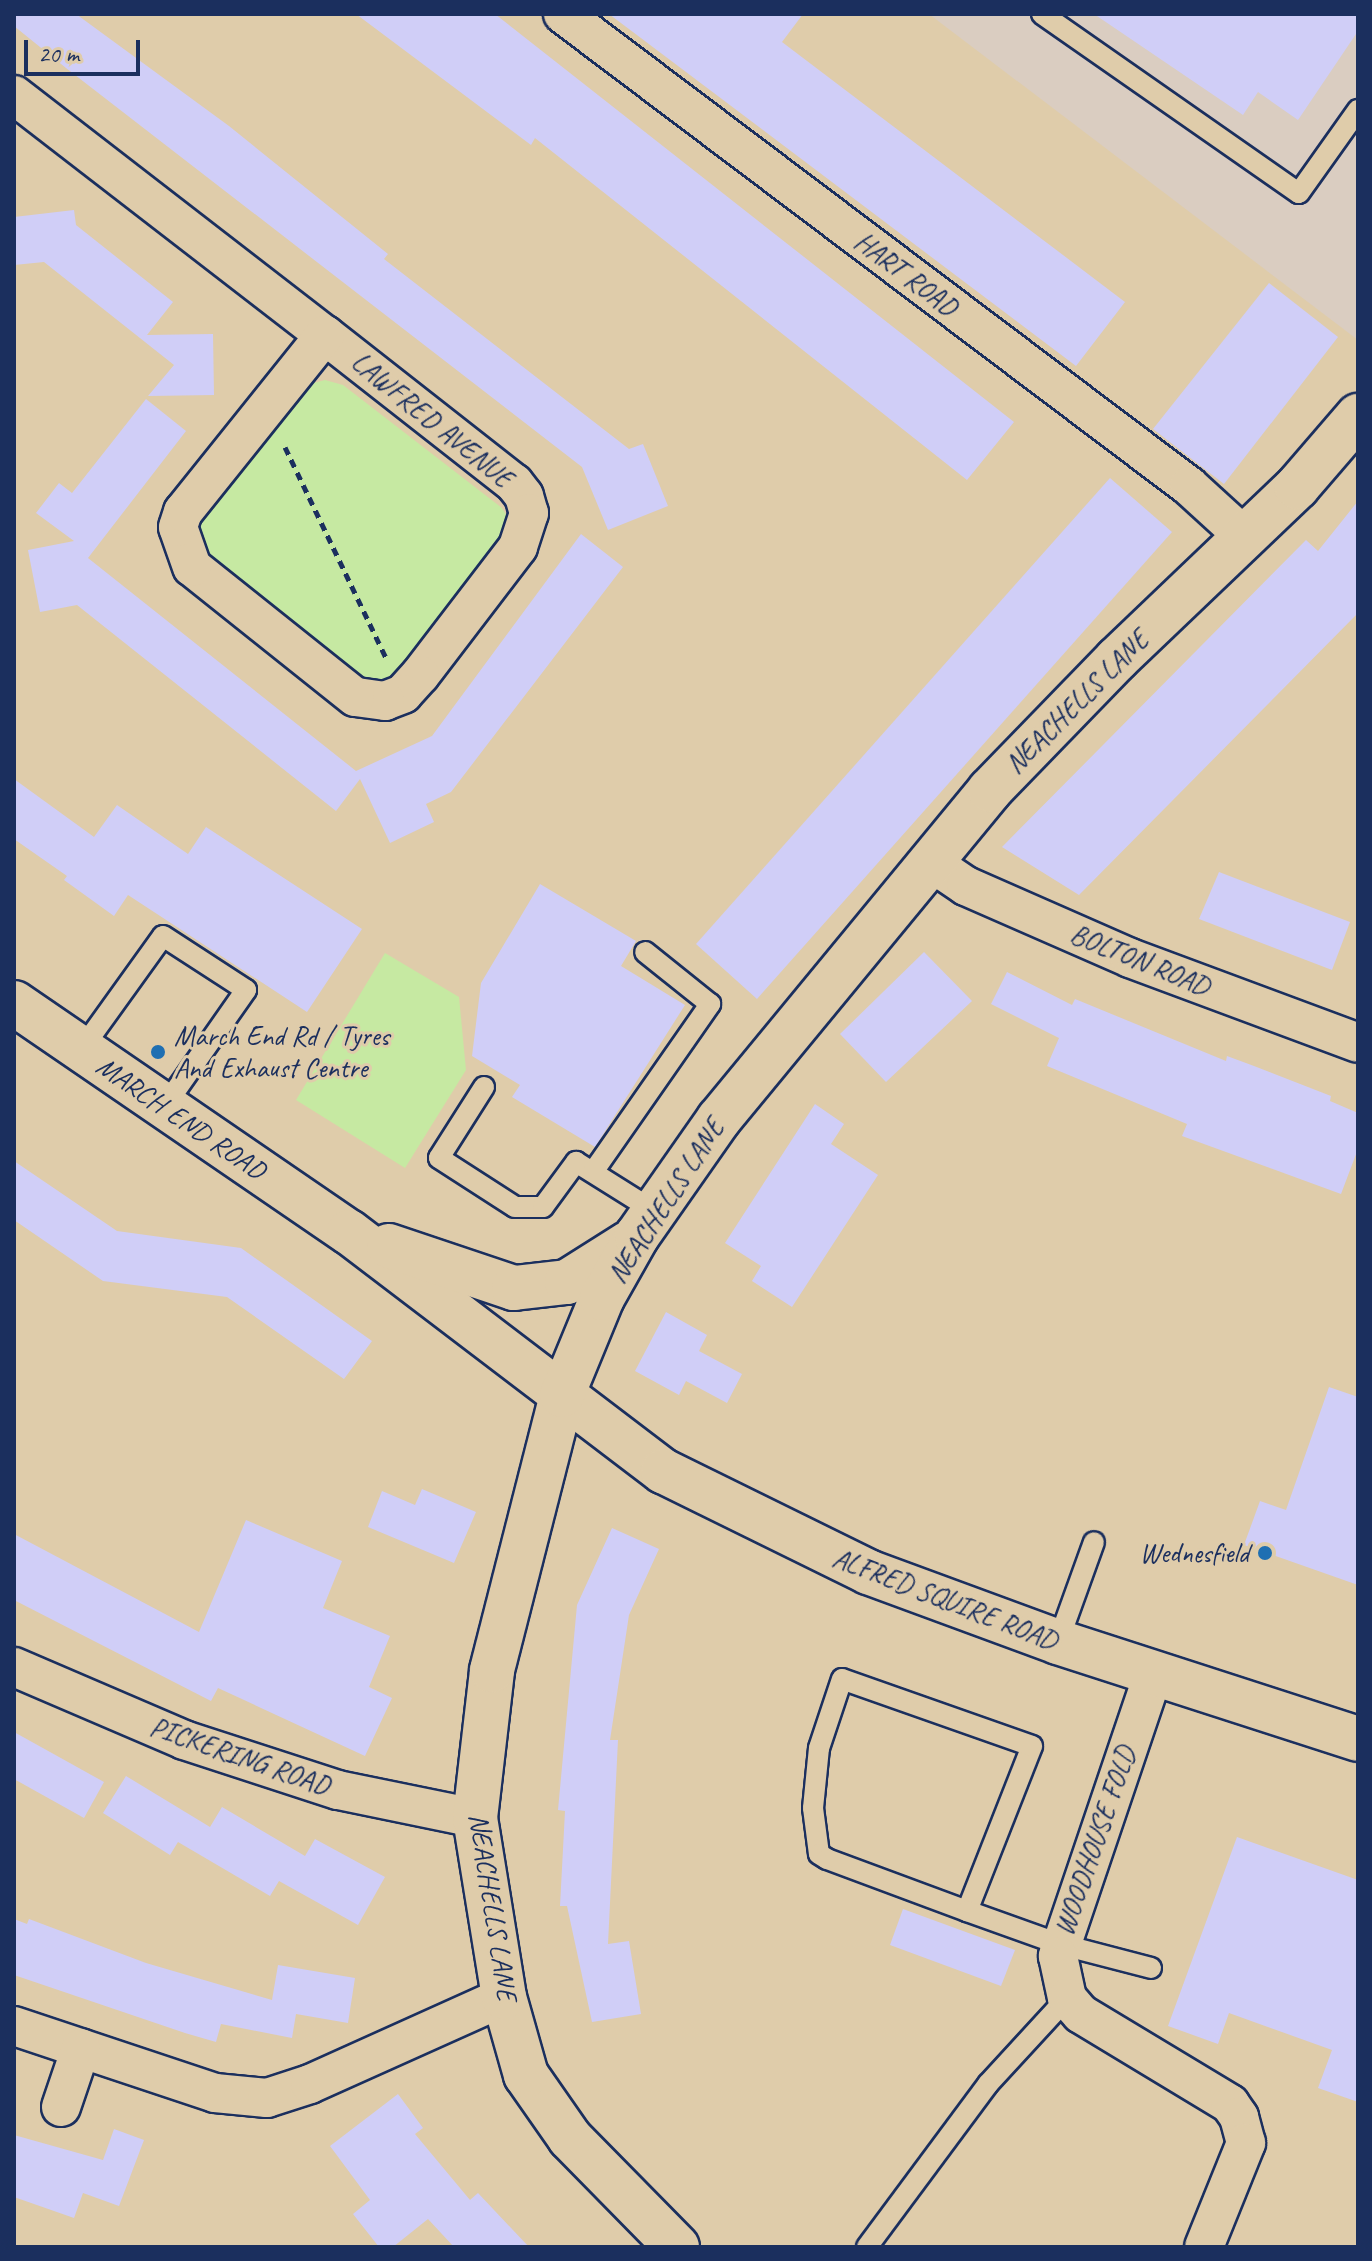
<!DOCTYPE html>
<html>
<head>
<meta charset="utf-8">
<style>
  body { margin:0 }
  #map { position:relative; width:1372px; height:2261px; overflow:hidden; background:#dfccaa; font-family:Caveat,sans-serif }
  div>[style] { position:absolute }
  .built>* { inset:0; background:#dacdc1 }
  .green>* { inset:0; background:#c6e9a2 }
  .building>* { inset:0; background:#d0cef7 }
  .path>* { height:5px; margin-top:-2.5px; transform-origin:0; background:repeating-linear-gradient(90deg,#1b2f5e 0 8px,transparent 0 14px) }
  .roads { filter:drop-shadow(2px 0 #1b2f5e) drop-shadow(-2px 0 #1b2f5e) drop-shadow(0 2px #1b2f5e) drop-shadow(0 -2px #1b2f5e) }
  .service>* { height:20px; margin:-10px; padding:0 10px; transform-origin:10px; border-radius:10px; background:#dfccaa }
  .minor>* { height:38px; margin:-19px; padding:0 19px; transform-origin:19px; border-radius:19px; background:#dfccaa }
  .tertiary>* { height:44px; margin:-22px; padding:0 22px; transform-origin:22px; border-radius:22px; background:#dfccaa }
  .dots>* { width:22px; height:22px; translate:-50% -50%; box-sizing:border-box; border:4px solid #dfccaa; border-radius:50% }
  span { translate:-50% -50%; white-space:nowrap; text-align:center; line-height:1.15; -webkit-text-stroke:6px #dfccaa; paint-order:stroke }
  .street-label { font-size:28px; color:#1b2f5e }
  .poi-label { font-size:28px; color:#1b2f5e }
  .left { translate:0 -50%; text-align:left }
  .right { translate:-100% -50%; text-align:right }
  .frame { position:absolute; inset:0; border:16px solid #1b2f5e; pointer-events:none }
  .scale { position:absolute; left:24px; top:40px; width:116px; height:36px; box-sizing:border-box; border:4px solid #1b2f5e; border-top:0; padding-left:10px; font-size:24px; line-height:28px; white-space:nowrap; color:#1b2f5e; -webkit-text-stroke:6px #dfccaa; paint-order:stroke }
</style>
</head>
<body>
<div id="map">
  <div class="built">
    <i style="clip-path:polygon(929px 14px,1358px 14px,1358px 340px)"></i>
  </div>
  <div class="green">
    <i style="clip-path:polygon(325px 380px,343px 385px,502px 508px,510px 521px,501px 546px,391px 682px,360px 679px,199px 552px,198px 521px,306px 385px)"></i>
    <i style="clip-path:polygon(385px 953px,459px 997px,466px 1070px,405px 1168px,296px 1100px)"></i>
  </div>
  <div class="building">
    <i style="clip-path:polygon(14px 14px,76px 14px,229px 126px,388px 254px,384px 259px,629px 449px,643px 444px,668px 506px,608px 530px,582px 467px,66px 68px,14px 26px)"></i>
    <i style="clip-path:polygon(356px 14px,495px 14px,1014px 422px,967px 480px,535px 138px,531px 145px)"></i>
    <i style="clip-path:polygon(609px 14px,803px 14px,782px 42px,1125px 302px,1076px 366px)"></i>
    <i style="clip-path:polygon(1094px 14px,1358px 14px,1358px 31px,1298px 120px,1258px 92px,1243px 115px)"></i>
    <i style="clip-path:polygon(74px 210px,76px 225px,173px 302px,147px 335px,213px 334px,214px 395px,148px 396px,174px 365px,44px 262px,14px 265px,14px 217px)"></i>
    <i style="clip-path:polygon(1269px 283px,1338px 337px,1224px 484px,1153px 429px)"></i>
    <i style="clip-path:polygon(146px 399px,186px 431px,88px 558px,356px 771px,432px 736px,581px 534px,623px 567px,451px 792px,426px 804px,434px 822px,390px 843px,360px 779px,336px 811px,77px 605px,40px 612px,28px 550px,74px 541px,36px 513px,59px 483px,72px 493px)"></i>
    <i style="clip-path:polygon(1110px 478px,1172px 532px,757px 999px,696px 944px)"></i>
    <i style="clip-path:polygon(1358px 501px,1358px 613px,1079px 895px,1002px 847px,1306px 540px,1318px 551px)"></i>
    <i style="clip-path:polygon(14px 779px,94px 837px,117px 805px,188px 854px,206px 827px,362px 929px,307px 1012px,128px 895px,114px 916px,64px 880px,67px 876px,14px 839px)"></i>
    <i style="clip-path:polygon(1219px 872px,1350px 922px,1332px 970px,1199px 919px)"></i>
    <i style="clip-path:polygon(540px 884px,636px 941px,621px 966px,685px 1005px,595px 1147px,512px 1097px,520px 1085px,472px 1056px,481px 983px)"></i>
    <i style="clip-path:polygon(924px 952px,972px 1001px,886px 1082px,840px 1034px)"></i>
    <i style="clip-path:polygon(1007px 972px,1072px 1005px,1075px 999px,1226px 1061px,1227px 1056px,1254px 1066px,1331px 1096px,1330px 1101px,1358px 1113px,1358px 1149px,1341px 1194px,1182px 1136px,1187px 1124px,1047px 1066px,1059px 1038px,991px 1004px)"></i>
    <i style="clip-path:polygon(815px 1104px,844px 1124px,831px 1144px,878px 1175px,792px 1307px,752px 1281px,761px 1266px,725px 1243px)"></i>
    <i style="clip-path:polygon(14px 1161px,117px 1231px,241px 1248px,372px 1341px,344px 1379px,227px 1297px,103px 1281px,14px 1220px)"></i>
    <i style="clip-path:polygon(666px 1312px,707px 1335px,699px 1351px,742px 1374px,727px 1403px,686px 1381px,679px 1395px,635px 1371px)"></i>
    <i style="clip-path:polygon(1329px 1387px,1358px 1397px,1358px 1585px,1244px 1545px,1260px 1501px,1286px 1510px)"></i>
    <i style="clip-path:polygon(422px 1489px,476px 1512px,454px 1563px,368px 1527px,382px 1491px,415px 1505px)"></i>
    <i style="clip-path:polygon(246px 1520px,342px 1561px,323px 1608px,390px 1636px,369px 1687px,392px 1698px,365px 1756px,218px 1688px,211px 1701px,14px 1600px,14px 1534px,199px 1632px)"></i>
    <i style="clip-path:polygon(612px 1528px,659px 1549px,629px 1615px,610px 1740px,618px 1740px,608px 1944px,629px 1941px,641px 2014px,592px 2022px,567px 1906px,560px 1906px,565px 1811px,558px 1810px,577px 1605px)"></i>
    <i style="clip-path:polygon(14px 1732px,104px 1782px,84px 1818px,14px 1779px)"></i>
    <i style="clip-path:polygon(126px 1776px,210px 1827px,222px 1807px,305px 1856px,315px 1839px,385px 1877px,358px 1925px,279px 1881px,270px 1896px,178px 1842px,170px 1855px,103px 1813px)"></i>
    <i style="clip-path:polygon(1237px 1837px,1358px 1880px,1358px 2102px,1318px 2088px,1332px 2050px,1229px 2013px,1218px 2044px,1168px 2026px)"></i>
    <i style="clip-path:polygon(903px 1909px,1015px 1950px,1001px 1986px,890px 1945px)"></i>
    <i style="clip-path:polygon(14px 1919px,27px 1924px,29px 1919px,146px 1963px,272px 2000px,278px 1965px,355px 1978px,348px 2023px,296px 2014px,292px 2038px,221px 2024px,216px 2042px,185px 2033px,14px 1975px)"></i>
    <i style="clip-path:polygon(398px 2094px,423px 2128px,415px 2134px,470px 2200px,478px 2193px,529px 2247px,454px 2247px,428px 2219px,393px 2247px,379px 2247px,353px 2214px,370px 2200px,330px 2146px)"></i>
    <i style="clip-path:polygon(114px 2129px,144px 2140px,119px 2206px,83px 2193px,74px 2218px,14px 2197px,14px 2135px,103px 2160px)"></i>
  </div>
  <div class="path">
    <i style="left:285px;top:447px;width:234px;rotate:64.4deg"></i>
  </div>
  <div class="roads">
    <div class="service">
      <i style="left:1042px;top:14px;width:313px;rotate:34.9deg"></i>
      <i style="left:1299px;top:193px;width:102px;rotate:-54.6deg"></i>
      <i style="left:81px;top:1050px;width:140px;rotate:-54.3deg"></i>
      <i style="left:163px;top:936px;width:99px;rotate:33deg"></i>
      <i style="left:246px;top:990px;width:143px;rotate:125deg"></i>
      <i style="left:484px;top:1087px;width:84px;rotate:122.4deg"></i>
      <i style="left:439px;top:1158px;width:90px;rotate:32.8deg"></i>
      <i style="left:515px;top:1207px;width:28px"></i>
      <i style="left:543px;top:1207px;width:56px;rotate:-53.7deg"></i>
      <i style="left:576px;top:1162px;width:92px;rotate:32.1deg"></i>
      <i style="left:593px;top:1172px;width:205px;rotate:-55.1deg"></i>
      <i style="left:710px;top:1004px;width:83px;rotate:-141.3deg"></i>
      <i style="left:1058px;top:1642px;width:106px;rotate:-70.2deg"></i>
      <i style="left:967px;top:1911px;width:177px;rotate:-68.5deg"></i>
      <i style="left:1032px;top:1746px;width:201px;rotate:-160.6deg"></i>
      <i style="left:842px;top:1679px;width:73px;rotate:108.4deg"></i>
      <i style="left:819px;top:1748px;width:60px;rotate:95.7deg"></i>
      <i style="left:813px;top:1808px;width:46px;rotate:82.6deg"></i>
      <i style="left:819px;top:1854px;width:9px;rotate:32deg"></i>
      <i style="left:827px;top:1859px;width:149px;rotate:20.4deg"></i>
      <i style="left:967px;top:1911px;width:98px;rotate:19.7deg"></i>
      <i style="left:1059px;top:1944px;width:95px;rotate:14.6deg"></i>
      <i style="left:867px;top:2247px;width:203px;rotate:-53.4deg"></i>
      <i style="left:988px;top:2084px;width:117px;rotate:-47.4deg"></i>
    </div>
    <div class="minor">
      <i style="left:563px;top:14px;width:784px;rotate:37.02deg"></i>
      <i style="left:1189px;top:486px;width:77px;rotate:42.4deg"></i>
      <i style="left:14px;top:95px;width:393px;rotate:37.7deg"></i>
      <i style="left:325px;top:335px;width:240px;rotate:38.1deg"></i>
      <i style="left:514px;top:483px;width:16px;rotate:52deg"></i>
      <i style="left:524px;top:496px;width:18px;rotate:74deg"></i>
      <i style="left:529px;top:513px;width:36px;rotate:108deg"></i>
      <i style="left:518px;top:547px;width:161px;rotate:127.4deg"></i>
      <i style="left:420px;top:675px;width:25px;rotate:132deg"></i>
      <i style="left:403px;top:694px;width:19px;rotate:159deg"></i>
      <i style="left:385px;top:701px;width:30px;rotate:-172deg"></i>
      <i style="left:355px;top:697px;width:208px;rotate:-141.4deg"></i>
      <i style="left:192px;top:567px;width:42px;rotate:-109.3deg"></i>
      <i style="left:178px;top:527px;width:16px;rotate:-72deg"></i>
      <i style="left:183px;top:512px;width:227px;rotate:-51.3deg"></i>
      <i style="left:929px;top:861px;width:45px;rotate:34deg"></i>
      <i style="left:966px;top:886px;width:179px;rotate:23.7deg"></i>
      <i style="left:1130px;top:958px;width:243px;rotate:20.4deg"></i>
      <i style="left:14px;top:1667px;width:185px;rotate:23.2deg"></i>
      <i style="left:184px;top:1740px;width:162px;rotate:18deg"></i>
      <i style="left:338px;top:1790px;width:140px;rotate:11.6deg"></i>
      <i style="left:1154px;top:1672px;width:300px;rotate:108.7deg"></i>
      <i style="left:1058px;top:1956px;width:43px;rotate:77.9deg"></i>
      <i style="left:1067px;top:1998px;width:21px;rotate:49deg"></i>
      <i style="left:1081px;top:2014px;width:174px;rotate:31.1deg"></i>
      <i style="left:1230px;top:2104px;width:16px;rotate:55deg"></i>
      <i style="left:1239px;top:2117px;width:27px;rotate:75deg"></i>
      <i style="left:1246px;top:2143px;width:112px;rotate:112deg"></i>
      <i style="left:14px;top:2026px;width:212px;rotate:18.4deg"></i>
      <i style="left:215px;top:2093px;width:52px;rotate:5.5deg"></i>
      <i style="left:267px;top:2098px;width:45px;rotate:-18deg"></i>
      <i style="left:310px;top:2084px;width:213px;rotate:-24.2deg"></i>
      <i style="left:61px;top:2107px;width:62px;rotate:-71.3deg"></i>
    </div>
    <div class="tertiary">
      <i style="left:14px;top:1003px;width:406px;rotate:34.4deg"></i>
      <i style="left:349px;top:1232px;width:395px;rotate:37.3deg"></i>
      <i style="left:663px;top:1471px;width:229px;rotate:26.2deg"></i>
      <i style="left:868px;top:1572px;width:202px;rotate:20.2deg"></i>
      <i style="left:1058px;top:1642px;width:315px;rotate:17.9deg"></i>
      <i style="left:389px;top:1246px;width:132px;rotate:18.6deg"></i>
      <i style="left:514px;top:1288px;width:53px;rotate:-6.5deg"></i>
      <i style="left:567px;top:1282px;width:73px;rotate:-32.2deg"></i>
      <i style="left:677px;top:2247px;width:153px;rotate:-134.5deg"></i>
      <i style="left:570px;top:2138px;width:77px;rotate:-124.9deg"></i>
      <i style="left:526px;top:2075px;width:81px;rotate:-105.8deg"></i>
      <i style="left:504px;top:1997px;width:181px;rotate:-99.2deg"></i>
      <i style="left:475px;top:1818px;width:149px;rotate:-83.4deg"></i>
      <i style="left:492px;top:1670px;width:284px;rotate:-75.7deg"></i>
      <i style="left:562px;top:1395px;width:105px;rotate:-67.6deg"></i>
      <i style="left:602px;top:1298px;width:71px;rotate:-60.6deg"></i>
      <i style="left:637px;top:1236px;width:143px;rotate:-55deg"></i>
      <i style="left:719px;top:1119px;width:426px;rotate:-50.5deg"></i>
      <i style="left:990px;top:790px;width:182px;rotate:-45.9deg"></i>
      <i style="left:1117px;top:659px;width:249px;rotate:-43.7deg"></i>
      <i style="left:1297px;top:487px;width:94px;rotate:-49.3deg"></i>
    </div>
  </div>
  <div class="dots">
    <i style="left:158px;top:1052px;background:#1f6fb2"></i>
    <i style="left:1265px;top:1553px;background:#1f6fb2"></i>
  </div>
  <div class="street-label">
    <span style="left:906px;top:274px;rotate:37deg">HART ROAD</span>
    <span style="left:432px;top:420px;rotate:39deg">LAWFRED AVENUE</span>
    <span style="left:1077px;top:702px;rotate:-45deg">NEACHELLS LANE</span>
    <span style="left:1140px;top:960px;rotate:22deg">BOLTON ROAD</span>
    <span style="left:181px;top:1118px;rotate:34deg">MARCH END ROAD</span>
    <span style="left:666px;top:1201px;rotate:-57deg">NEACHELLS LANE</span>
    <span style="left:945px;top:1599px;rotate:21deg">ALFRED SQUIRE ROAD</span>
    <span style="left:240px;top:1756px;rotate:19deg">PICKERING ROAD</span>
    <span style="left:1095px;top:1841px;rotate:-71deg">WOODHOUSE FOLD</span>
    <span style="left:493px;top:1907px;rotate:81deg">NEACHELLS LANE</span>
  </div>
  <div class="poi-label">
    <span class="left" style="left:174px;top:1052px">March End Rd / Tyres<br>And Exhaust Centre</span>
    <span class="right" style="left:1249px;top:1553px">Wednesfield</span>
  </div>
  <div class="frame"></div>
  <div class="scale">20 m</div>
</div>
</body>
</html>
